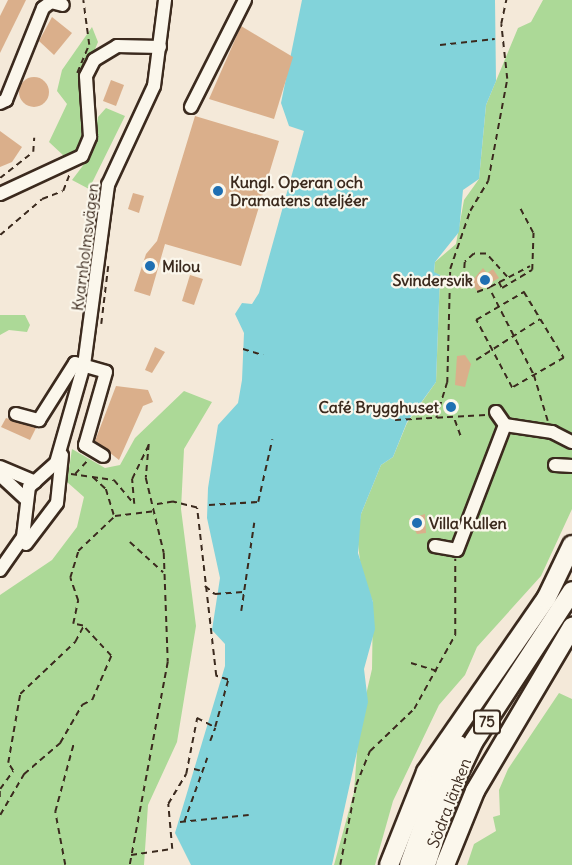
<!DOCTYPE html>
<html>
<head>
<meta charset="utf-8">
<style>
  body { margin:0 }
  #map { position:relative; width:572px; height:865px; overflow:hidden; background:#f4e9d9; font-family:Delius,sans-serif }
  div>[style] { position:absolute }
  .green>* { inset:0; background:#acd997 }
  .water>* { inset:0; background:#82d3da }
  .building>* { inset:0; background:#daaf8b }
  .round { border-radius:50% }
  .path>* { height:1.5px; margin-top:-0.75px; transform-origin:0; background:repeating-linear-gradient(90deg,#3b2a1e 0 6px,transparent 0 10.5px) }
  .roads { filter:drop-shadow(2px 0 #3b2a1e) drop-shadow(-2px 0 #3b2a1e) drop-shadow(0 2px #3b2a1e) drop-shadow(0 -2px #3b2a1e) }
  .minor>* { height:12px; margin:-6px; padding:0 6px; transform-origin:6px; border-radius:6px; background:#fbf7ec }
  .highway>* { height:18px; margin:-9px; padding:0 9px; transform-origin:9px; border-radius:9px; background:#fbf7ec }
  .dots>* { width:16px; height:16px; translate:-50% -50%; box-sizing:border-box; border:3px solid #fbf7ec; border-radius:50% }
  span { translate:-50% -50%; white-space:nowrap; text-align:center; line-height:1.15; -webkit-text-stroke:4.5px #fbf7ec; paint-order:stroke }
  .shield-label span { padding:2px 4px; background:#fbf7ec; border:2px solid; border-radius:4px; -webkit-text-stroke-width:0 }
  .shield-label { font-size:15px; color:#3b2a1e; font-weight:700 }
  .poi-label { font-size:16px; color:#3b2a1e; font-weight:700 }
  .left { translate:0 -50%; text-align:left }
  .right { translate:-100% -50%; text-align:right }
  .street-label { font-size:16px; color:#3b2a1e }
</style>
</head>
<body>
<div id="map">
  <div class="green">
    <i style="clip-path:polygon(543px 0,572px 0,572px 509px,541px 576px,477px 647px,465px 675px,439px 705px,393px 801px,375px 865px,334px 865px,354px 792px,359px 725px,372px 669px,373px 602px,362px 577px,357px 536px,361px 514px,381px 465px,393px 457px,407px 423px,436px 382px,440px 275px,434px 273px,435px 262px,456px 244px,464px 200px,479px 179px,486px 105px,518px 28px,531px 22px)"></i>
    <i style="clip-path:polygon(92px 27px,98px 42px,79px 89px,82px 141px,71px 157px,64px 156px,49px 142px,67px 104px,57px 91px,62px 70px)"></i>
    <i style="clip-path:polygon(106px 108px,125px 116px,89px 189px,72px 180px,91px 155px,98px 117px)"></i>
    <i style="clip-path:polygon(0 315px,25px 315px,30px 325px,27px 332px,9px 330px,0 335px)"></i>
    <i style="clip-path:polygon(184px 391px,212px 402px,184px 449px,181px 509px,196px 626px,177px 742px,148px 805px,144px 865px,0 865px,0 595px,52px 560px,77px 527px,84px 497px,67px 482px,72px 449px,105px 468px,120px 465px,135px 438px)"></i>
    <i style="clip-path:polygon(559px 693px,572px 699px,572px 865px,467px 865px,474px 844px,496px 831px,493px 817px,500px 815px,499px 790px,508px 769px)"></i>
  </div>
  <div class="water">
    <i style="clip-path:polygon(302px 0,495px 0,496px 81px,486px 105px,479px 179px,463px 190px,459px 232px,435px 262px,434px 272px,440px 275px,436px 382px,407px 422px,393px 457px,381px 465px,361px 514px,358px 553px,373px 602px,375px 629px,364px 669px,368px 702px,332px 865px,191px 865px,175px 833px,225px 666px,225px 644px,212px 630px,220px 578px,207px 518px,208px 488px,218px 425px,238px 403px,242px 380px,244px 333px,235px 314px,242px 303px,252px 304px,259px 293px,304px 131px,289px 126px,281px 103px)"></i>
  </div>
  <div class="building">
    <i style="clip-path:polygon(8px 0,26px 0,0 53px,0 16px)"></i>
    <i style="clip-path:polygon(52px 17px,72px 33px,54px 55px,39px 41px)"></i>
    <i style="clip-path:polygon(241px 26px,293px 57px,274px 119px,209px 99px)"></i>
    <i class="round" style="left:19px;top:77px;width:30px;height:30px"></i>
    <i style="clip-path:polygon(111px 80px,124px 85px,116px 106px,103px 101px)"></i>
    <i style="clip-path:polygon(195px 116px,279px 141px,241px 266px,165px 244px,150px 296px,134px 291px,146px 254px,157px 241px)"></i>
    <i style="clip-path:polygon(0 131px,22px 147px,12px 162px,0 167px)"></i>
    <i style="clip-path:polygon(133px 193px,144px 196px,139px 213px,128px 209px)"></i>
    <i style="clip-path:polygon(483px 268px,487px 273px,493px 269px,499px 278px,477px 291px,471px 282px)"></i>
    <i style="clip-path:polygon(190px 275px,203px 279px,194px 305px,182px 301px)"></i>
    <i style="clip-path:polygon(155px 347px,165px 352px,152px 373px,145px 370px)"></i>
    <i style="clip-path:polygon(465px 355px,471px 364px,465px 387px,455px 385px,457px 356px)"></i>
    <i style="clip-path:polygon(116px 386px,148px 390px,153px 402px,143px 406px,119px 460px,95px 441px)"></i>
    <i style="clip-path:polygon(6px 418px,36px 428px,30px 440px,1px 427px)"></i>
    <i style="clip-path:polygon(425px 514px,426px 533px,417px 534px,409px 519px)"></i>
  </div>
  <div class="path">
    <i style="left:440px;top:45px;width:55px;rotate:-6.2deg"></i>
    <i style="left:77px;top:73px;width:30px;rotate:-67deg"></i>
    <i style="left:89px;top:45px;width:45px;rotate:-97.6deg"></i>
    <i style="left:0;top:178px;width:42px;rotate:-38.2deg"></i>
    <i style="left:33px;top:152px;width:14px;rotate:-86deg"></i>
    <i style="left:0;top:235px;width:55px;rotate:-40.6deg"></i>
    <i style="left:42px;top:199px;width:22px;rotate:-21deg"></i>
    <i style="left:63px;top:191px;width:19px;rotate:-69deg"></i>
    <i style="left:507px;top:277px;width:31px;rotate:-132deg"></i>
    <i style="left:486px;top:254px;width:12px;rotate:180deg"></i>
    <i style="left:474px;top:254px;width:12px;rotate:138deg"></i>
    <i style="left:465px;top:262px;width:13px;rotate:94deg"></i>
    <i style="left:464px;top:275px;width:21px;rotate:53deg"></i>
    <i style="left:477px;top:292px;width:14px;rotate:-21deg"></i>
    <i style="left:490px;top:287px;width:45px;rotate:-27.7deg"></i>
    <i style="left:499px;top:282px;width:7px;rotate:63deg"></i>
    <i style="left:502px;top:288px;width:35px;rotate:-31deg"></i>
    <i style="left:532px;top:270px;width:37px;rotate:-88deg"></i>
    <i style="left:533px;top:233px;width:27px;rotate:-118deg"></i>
    <i style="left:524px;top:292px;width:77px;rotate:58.8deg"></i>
    <i style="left:564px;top:358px;width:60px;rotate:150deg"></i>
    <i style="left:512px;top:388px;width:77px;rotate:-117.9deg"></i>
    <i style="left:476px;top:320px;width:56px;rotate:-30.3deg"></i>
    <i style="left:492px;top:293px;width:92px;rotate:62.9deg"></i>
    <i style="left:534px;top:375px;width:48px;rotate:73.1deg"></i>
    <i style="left:101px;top:324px;width:58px;rotate:-83.1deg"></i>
    <i style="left:243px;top:349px;width:21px;rotate:17deg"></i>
    <i style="left:476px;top:360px;width:76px;rotate:-32.6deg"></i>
    <i style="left:436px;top:418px;width:37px;rotate:-73deg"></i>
    <i style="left:447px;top:383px;width:114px;rotate:-88.5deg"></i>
    <i style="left:450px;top:269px;width:61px;rotate:-71deg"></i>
    <i style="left:470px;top:211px;width:35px;rotate:-59deg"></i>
    <i style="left:488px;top:181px;width:104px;rotate:-79.4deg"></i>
    <i style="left:507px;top:79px;width:55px;rotate:-96.2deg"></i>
    <i style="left:501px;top:24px;width:25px;rotate:-78deg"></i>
    <i style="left:395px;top:420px;width:91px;rotate:-3.1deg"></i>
    <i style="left:455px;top:420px;width:20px;rotate:70deg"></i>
    <i style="left:71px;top:474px;width:43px;rotate:7.9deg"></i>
    <i style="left:114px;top:480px;width:31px;rotate:50deg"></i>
    <i style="left:134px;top:504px;width:25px;rotate:-95deg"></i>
    <i style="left:132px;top:479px;width:39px;rotate:-64deg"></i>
    <i style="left:149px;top:444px;width:34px;rotate:95deg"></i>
    <i style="left:146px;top:478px;width:77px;rotate:76.5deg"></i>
    <i style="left:164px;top:553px;width:109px;rotate:87.9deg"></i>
    <i style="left:168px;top:662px;width:207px;rotate:100.6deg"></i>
    <i style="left:75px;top:474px;width:19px;rotate:-47deg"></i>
    <i style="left:93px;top:477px;width:18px;rotate:43deg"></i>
    <i style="left:106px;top:489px;width:27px;rotate:73deg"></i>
    <i style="left:209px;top:505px;width:49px;rotate:-3.5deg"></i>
    <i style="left:258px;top:502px;width:64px;rotate:-77.3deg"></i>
    <i style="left:130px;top:542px;width:45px;rotate:42.3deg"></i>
    <i style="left:205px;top:586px;width:13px;rotate:39deg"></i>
    <i style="left:215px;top:594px;width:28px;rotate:-4deg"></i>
    <i style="left:241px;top:611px;width:89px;rotate:-81.6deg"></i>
    <i style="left:411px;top:663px;width:27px;rotate:17deg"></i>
    <i style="left:210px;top:741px;width:14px;rotate:-69deg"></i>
    <i style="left:194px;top:769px;width:8px;rotate:14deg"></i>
    <i style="left:0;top:789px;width:22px;rotate:-54deg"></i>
    <i style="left:13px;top:771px;width:9px;rotate:-122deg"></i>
    <i style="left:8px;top:763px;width:70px;rotate:-80.1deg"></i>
    <i style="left:20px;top:694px;width:76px;rotate:-43.4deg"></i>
    <i style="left:75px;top:642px;width:17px;rotate:-62deg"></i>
    <i style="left:0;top:791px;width:9px;rotate:90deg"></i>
    <i style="left:0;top:815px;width:48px;rotate:-59.7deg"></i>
    <i style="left:24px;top:774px;width:48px;rotate:-40.7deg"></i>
    <i style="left:60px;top:743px;width:44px;rotate:-59.9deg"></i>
    <i style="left:82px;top:705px;width:11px;rotate:-27deg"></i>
    <i style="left:92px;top:700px;width:48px;rotate:-66.6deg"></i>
    <i style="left:111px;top:656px;width:41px;rotate:-133deg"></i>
    <i style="left:83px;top:626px;width:10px;rotate:-169deg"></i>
    <i style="left:73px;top:624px;width:24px;rotate:-78deg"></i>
    <i style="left:78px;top:601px;width:24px;rotate:-109deg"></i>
    <i style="left:70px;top:578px;width:28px;rotate:-73deg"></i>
    <i style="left:78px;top:551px;width:51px;rotate:-43.4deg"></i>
    <i style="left:115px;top:516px;width:39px;rotate:-7deg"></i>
    <i style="left:180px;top:822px;width:69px;rotate:-5.8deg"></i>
    <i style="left:184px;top:822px;width:68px;rotate:-70.2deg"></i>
    <i style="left:131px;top:855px;width:41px;rotate:-8.3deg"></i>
    <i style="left:172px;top:849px;width:45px;rotate:-95.1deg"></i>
    <i style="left:168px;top:804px;width:35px;rotate:-59deg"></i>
    <i style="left:186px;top:774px;width:57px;rotate:-78.9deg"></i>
    <i style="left:197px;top:718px;width:20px;rotate:27deg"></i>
    <i style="left:215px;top:727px;width:49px;rotate:-74.5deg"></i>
    <i style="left:228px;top:680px;width:13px;rotate:-162deg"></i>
    <i style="left:216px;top:676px;width:169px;rotate:-96.5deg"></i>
    <i style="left:197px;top:508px;width:25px;rotate:-166deg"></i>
    <i style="left:173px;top:502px;width:19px;rotate:171deg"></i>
    <i style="left:65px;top:865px;width:54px;rotate:-100.7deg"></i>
    <i style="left:55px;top:812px;width:73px;rotate:-74.8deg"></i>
    <i style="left:340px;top:865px;width:82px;rotate:-78.7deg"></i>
    <i style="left:356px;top:785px;width:37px;rotate:-68deg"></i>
    <i style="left:370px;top:751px;width:61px;rotate:-43.7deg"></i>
    <i style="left:414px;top:709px;width:85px;rotate:-61deg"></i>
    <i style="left:455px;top:635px;width:76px;rotate:-90deg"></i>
  </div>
  <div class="roads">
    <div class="minor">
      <i style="left:0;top:103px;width:7px;rotate:-27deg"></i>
      <i style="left:6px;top:100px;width:99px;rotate:-68.1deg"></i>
      <i style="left:43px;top:8px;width:10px;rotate:-37deg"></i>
      <i style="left:51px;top:2px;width:12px;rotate:14deg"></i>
      <i style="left:191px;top:107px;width:120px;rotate:-63.2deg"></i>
      <i style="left:0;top:194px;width:90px;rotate:-24.9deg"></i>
      <i style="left:82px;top:156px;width:21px;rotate:-67deg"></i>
      <i style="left:90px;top:137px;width:61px;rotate:-93.8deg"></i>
      <i style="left:86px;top:76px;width:18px;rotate:-63deg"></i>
      <i style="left:94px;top:60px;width:27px;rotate:-31deg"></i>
      <i style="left:117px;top:46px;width:43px;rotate:1.3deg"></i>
      <i style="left:496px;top:412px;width:16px;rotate:55deg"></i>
      <i style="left:505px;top:425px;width:48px;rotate:8.5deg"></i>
      <i style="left:552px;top:432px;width:22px;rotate:27deg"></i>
      <i style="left:16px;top:414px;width:24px;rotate:15deg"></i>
      <i style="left:39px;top:420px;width:67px;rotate:-57.7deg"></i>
      <i style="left:75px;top:363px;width:32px;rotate:16deg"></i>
      <i style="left:106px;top:372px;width:76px;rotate:106deg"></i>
      <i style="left:85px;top:445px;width:21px;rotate:31deg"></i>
      <i style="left:555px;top:465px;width:17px;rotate:3deg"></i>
      <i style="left:0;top:467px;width:38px;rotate:23deg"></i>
      <i style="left:0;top:475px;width:34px;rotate:43deg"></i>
      <i style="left:26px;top:544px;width:51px;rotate:-52.9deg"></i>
      <i style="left:57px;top:503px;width:48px;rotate:-84.1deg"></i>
      <i style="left:435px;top:546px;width:22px;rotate:10deg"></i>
      <i style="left:457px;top:550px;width:134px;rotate:-69deg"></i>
      <i style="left:0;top:570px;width:40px;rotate:-55.1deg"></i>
      <i style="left:23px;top:537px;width:50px;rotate:-83.2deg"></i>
      <i style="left:29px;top:487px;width:36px;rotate:-42deg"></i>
      <i style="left:56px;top:463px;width:102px;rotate:-74.1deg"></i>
      <i style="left:84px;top:365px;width:182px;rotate:-82.4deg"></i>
      <i style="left:108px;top:185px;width:109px;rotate:-65.1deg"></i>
      <i style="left:154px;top:86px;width:87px;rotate:-82.7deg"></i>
    </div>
    <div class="highway">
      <i style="left:389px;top:865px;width:100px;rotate:-68.3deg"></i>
      <i style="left:426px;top:772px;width:211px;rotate:-55.3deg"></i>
      <i style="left:546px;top:599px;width:60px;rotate:-64.3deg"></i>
      <i style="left:409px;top:865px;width:89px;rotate:-70.3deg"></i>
      <i style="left:439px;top:781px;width:41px;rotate:-60.9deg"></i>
      <i style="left:426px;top:865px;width:78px;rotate:-72deg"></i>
      <i style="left:450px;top:791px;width:55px;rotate:-64.4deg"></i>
      <i style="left:474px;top:741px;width:179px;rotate:-56.8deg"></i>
      <i style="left:445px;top:865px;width:80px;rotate:-67.9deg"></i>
      <i style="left:475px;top:791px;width:191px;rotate:-59.4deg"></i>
    </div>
  </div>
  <div class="dots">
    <i style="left:218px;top:191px;background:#1f6fb2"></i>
    <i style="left:150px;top:266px;background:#1f6fb2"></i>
    <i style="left:485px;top:280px;background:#1f6fb2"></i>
    <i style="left:451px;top:407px;background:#1f6fb2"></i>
    <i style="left:417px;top:523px;background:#1f6fb2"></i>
  </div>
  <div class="shield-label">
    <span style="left:487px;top:722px">75</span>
  </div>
  <div class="poi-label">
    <span class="left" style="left:230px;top:191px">Kungl. Operan och<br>Dramatens ateljéer</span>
    <span class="left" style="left:162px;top:266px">Milou</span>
    <span class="right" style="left:473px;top:280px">Svindersvik</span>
    <span class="right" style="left:439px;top:407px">Café Brygghuset</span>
    <span class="left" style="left:429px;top:523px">Villa Kullen</span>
  </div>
  <div class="street-label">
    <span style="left:85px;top:247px;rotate:-83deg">Kvarnholmsvägen</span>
    <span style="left:449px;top:803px;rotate:-69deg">Södra länken</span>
  </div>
</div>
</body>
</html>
